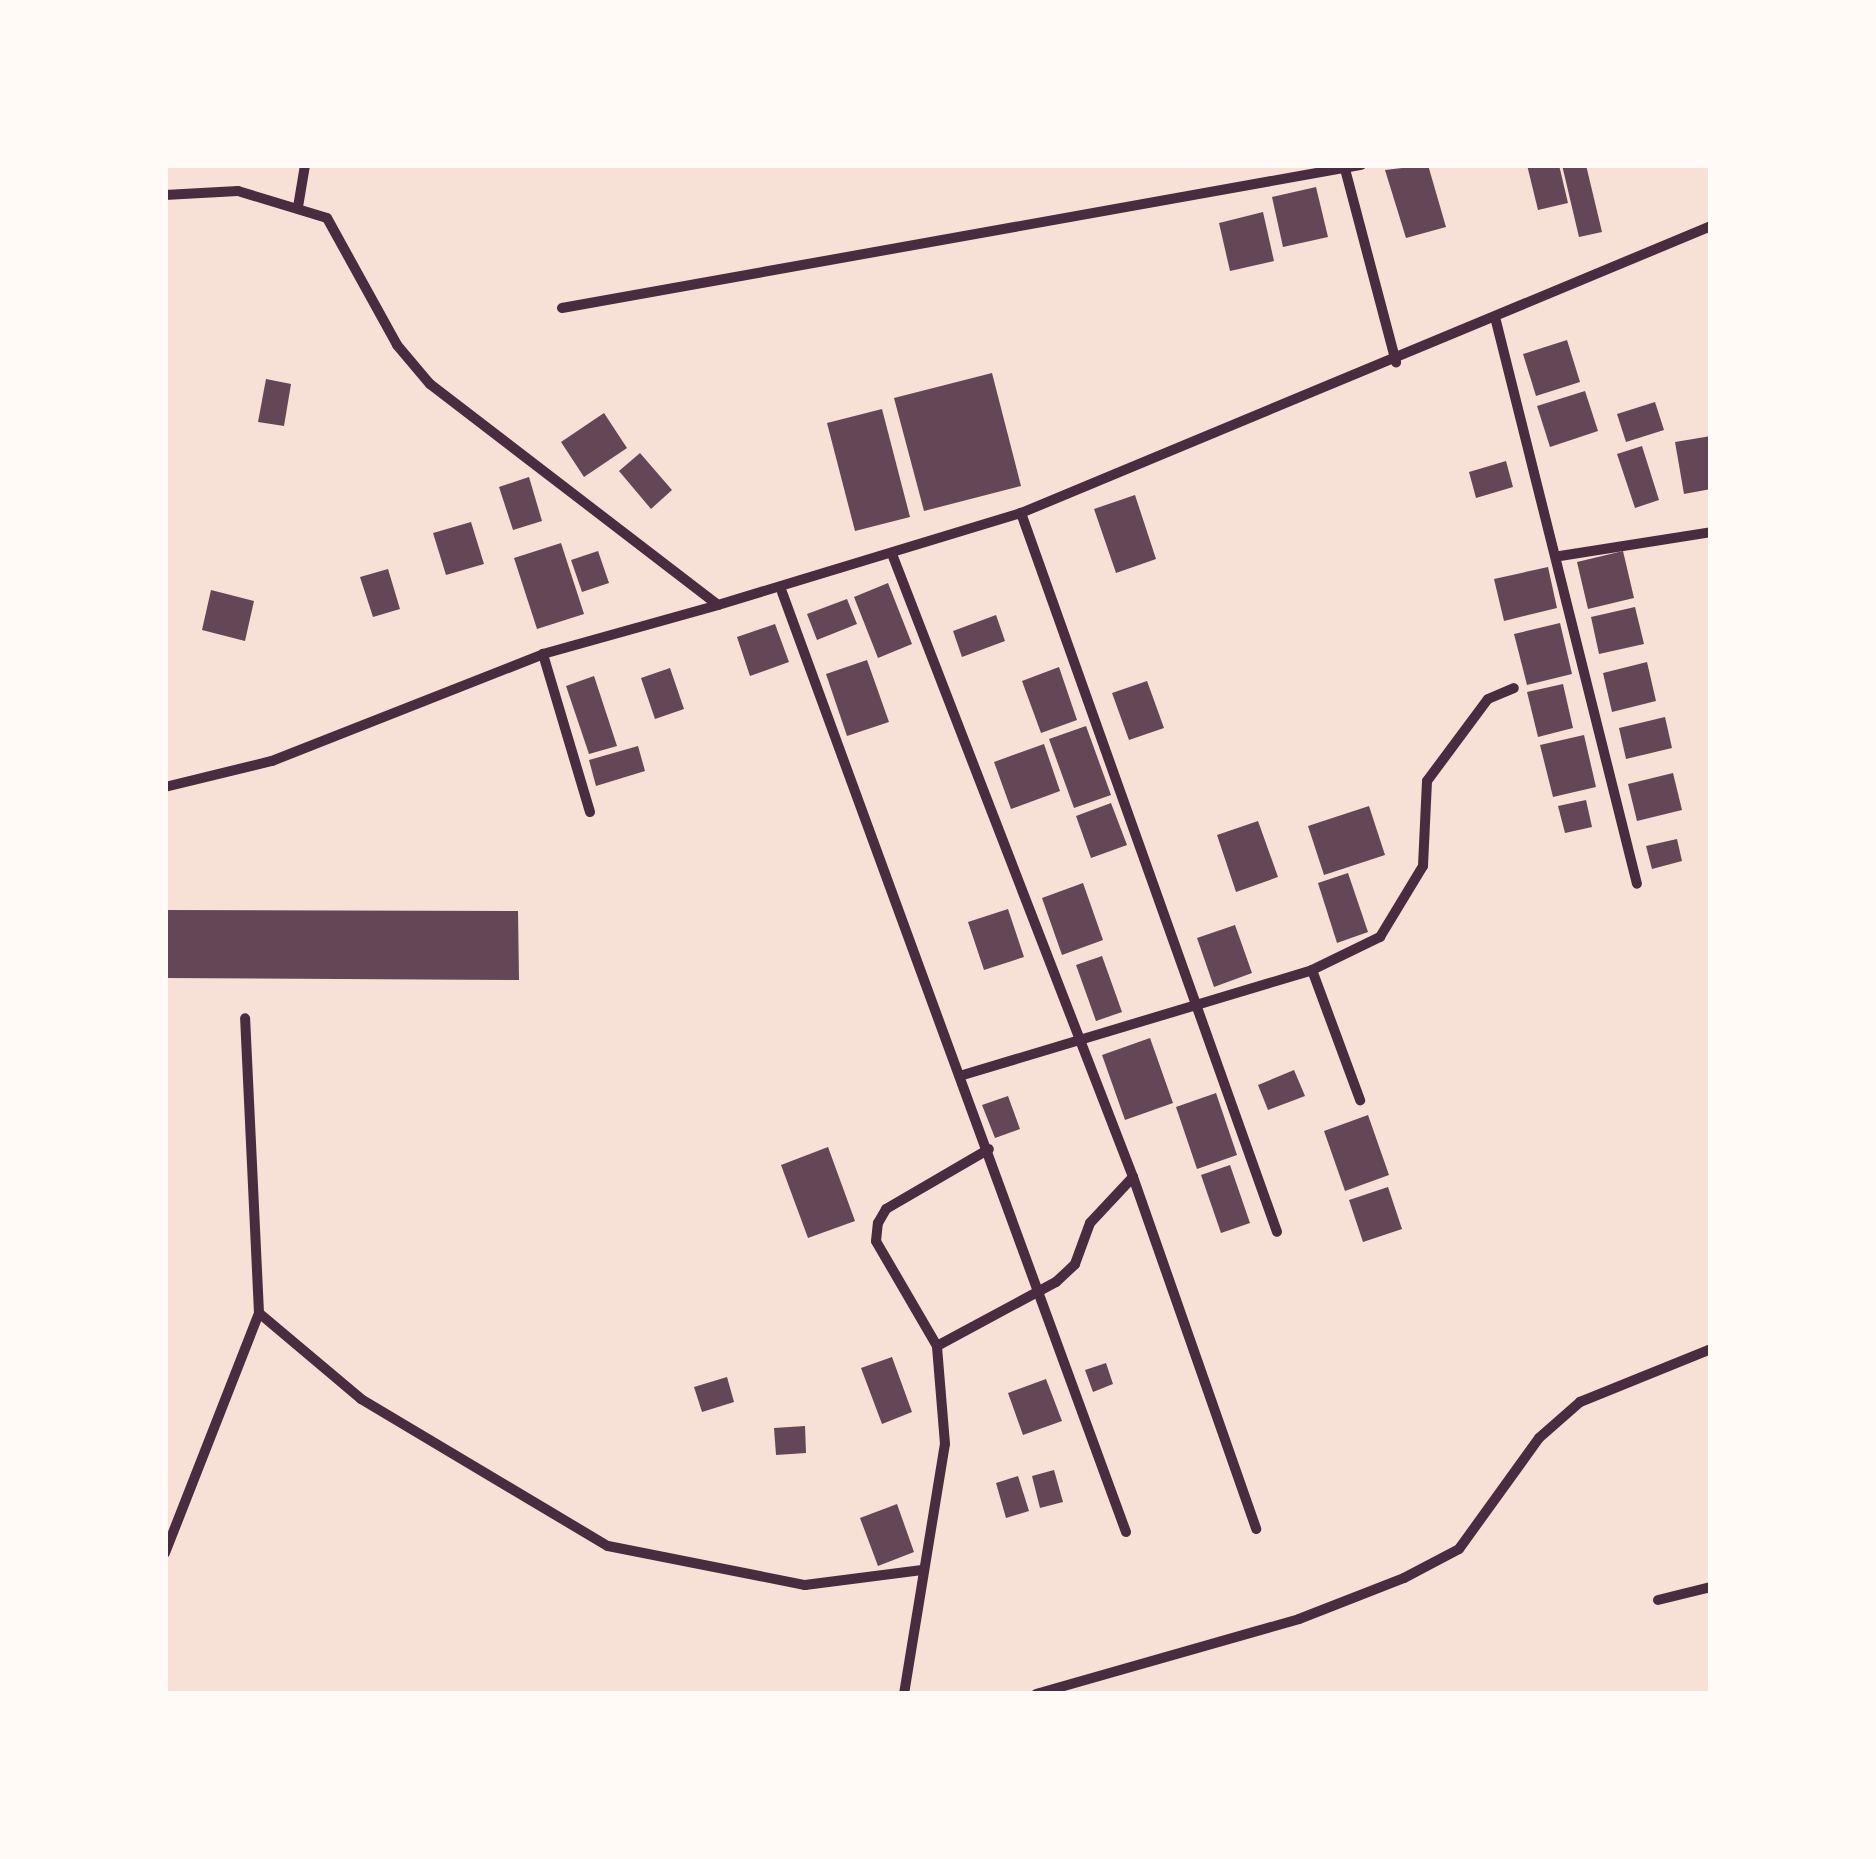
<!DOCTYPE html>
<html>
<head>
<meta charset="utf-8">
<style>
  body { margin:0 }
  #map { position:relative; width:1876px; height:1859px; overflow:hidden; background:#f7e1d7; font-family:Helvetica,sans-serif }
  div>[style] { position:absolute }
  .building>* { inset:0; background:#644757 }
  .minor>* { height:10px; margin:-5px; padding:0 5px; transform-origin:5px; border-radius:5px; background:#4a2c40 }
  span { translate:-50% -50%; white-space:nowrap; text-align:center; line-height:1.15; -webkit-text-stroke:8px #fffaf5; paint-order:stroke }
  .frame { position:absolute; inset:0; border:168px solid #fffaf5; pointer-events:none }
</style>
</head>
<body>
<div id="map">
  <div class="building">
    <i style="clip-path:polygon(1428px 165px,1446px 227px,1406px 238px,1385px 170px)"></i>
    <i style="clip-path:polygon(1527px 165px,1559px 165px,1568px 203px,1538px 210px)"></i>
    <i style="clip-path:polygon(1562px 165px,1586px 165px,1602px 232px,1579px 237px)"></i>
    <i style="clip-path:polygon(1316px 187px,1328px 237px,1283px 247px,1272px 197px)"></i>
    <i style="clip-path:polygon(1263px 212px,1274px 261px,1230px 271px,1219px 223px)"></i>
    <i style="clip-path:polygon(1567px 340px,1580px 382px,1536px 396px,1523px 354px)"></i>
    <i style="clip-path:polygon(992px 373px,1021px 486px,924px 511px,894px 398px)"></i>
    <i style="clip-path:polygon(266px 379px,291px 384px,284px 426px,258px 422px)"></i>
    <i style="clip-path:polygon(1585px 391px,1598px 431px,1550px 447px,1537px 406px)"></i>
    <i style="clip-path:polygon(1655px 402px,1664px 430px,1626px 442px,1617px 414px)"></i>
    <i style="clip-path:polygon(882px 409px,910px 517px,855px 531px,827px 423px)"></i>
    <i style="clip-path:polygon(604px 413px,627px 448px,584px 477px,561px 442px)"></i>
    <i style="clip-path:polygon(1711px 436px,1711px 489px,1684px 494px,1675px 442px)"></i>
    <i style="clip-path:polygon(1642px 446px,1659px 500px,1635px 508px,1617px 454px)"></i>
    <i style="clip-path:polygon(640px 453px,672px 490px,651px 509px,619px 471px)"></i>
    <i style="clip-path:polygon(1506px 461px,1513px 487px,1476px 498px,1469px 472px)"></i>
    <i style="clip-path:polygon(529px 477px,542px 521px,513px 530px,499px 487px)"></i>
    <i style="clip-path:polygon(1135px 495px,1156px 559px,1116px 573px,1094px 509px)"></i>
    <i style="clip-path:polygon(471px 522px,484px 564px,446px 575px,433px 533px)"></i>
    <i style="clip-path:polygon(561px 543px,584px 614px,537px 629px,514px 558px)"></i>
    <i style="clip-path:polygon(598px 551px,609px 583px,582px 592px,571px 560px)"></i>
    <i style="clip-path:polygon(1623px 551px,1634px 598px,1588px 609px,1577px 562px)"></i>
    <i style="clip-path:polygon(1548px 567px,1557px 608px,1504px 621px,1494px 579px)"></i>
    <i style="clip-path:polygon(388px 569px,400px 609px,373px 617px,360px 577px)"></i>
    <i style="clip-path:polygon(888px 583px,912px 644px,878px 658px,854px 597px)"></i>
    <i style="clip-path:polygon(211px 590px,254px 601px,245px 641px,202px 630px)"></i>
    <i style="clip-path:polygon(847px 599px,857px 624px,817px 640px,807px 614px)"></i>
    <i style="clip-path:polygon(1635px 607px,1644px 644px,1599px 654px,1591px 617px)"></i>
    <i style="clip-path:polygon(996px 615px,1005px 641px,962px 657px,953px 631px)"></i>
    <i style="clip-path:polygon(1560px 623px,1572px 674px,1527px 685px,1514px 634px)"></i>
    <i style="clip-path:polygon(775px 624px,789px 662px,750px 676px,737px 637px)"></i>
    <i style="clip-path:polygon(867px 660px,889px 722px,847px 736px,826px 674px)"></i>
    <i style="clip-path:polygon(1647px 662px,1656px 701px,1612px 712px,1603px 673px)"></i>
    <i style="clip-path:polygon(1059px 667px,1077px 720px,1041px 733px,1022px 681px)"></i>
    <i style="clip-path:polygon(670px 668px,684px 709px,655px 719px,641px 678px)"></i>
    <i style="clip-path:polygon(594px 676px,617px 746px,589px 754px,566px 686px)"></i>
    <i style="clip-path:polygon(1147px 681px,1164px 728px,1129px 740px,1112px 693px)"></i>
    <i style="clip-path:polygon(1563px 684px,1573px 728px,1538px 737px,1527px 692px)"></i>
    <i style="clip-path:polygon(1665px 717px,1672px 748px,1626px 759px,1619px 728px)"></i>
    <i style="clip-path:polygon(1086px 726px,1111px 795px,1074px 808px,1049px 739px)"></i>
    <i style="clip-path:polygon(1584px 735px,1596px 787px,1553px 797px,1540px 745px)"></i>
    <i style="clip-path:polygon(1044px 744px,1060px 791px,1011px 809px,994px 762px)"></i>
    <i style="clip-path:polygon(638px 746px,645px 771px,596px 786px,589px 760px)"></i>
    <i style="clip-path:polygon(1673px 773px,1682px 810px,1637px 821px,1628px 784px)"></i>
    <i style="clip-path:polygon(1586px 800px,1592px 827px,1565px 833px,1558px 806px)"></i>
    <i style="clip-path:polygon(1111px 803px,1127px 845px,1091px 858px,1076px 816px)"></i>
    <i style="clip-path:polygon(1369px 806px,1385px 855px,1324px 875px,1308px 826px)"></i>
    <i style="clip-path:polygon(1258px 821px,1278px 877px,1236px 892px,1217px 835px)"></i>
    <i style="clip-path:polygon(1677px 839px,1682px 861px,1652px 869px,1646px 846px)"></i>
    <i style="clip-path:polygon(1348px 873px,1368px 932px,1337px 943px,1318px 883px)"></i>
    <i style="clip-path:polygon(1083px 883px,1103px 940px,1062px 955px,1042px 898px)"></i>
    <i style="clip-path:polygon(1008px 909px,1024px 957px,984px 970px,968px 922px)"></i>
    <i style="clip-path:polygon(165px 910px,518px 911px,519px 980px,165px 978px)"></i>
    <i style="clip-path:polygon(1235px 925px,1252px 973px,1214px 987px,1197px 938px)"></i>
    <i style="clip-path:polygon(1102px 956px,1122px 1012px,1096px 1021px,1076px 965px)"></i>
    <i style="clip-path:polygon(1150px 1038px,1173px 1103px,1125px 1120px,1102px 1055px)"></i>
    <i style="clip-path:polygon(1294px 1070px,1305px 1096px,1268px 1110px,1258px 1085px)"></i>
    <i style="clip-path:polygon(1216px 1093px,1237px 1155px,1197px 1169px,1176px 1107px)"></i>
    <i style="clip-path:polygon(1008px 1096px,1020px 1129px,995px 1138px,982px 1105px)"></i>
    <i style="clip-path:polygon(1368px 1115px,1389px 1175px,1345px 1191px,1324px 1131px)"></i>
    <i style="clip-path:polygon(828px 1147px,855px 1221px,808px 1238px,781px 1165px)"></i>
    <i style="clip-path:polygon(1230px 1165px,1250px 1223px,1221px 1233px,1201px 1175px)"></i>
    <i style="clip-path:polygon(1388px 1187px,1402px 1229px,1363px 1242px,1349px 1200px)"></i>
    <i style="clip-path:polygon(892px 1357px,912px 1412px,882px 1424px,861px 1368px)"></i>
    <i style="clip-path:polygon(1106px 1363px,1113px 1384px,1093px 1392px,1085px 1370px)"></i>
    <i style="clip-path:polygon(727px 1377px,734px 1402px,702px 1412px,694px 1387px)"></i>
    <i style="clip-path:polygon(1046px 1379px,1062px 1421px,1023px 1435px,1008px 1393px)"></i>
    <i style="clip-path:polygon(805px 1426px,806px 1453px,776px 1455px,774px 1428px)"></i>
    <i style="clip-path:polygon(1054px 1470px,1063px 1502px,1040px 1508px,1032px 1476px)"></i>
    <i style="clip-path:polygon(1018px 1476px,1029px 1511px,1006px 1518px,996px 1483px)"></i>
    <i style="clip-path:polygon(897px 1504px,914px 1552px,878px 1566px,860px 1518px)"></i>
  </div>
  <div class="minor">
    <i style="left:1345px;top:169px;width:200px;rotate:75.2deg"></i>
    <i style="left:165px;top:195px;width:73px;rotate:-3.1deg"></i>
    <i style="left:238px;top:191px;width:93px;rotate:16.9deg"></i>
    <i style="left:327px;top:218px;width:145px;rotate:61.1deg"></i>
    <i style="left:397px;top:345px;width:51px;rotate:49.8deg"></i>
    <i style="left:430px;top:384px;width:363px;rotate:37.5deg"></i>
    <i style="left:718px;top:605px;width:317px;rotate:-16.9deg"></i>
    <i style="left:1021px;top:513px;width:747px;rotate:-22.58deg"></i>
    <i style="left:298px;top:207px;width:43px;rotate:-80.5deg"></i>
    <i style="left:562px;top:308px;width:812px;rotate:-10.15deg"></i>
    <i style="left:1496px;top:321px;width:580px;rotate:75.94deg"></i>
    <i style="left:1021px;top:513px;width:763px;rotate:70.4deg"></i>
    <i style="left:892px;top:554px;width:668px;rotate:68.85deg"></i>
    <i style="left:1133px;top:1177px;width:373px;rotate:70.7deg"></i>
    <i style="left:1560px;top:556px;width:153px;rotate:-9deg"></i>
    <i style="left:782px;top:592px;width:1001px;rotate:69.9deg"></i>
    <i style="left:165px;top:787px;width:110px;rotate:-13.7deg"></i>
    <i style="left:272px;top:761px;width:291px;rotate:-21.5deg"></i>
    <i style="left:590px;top:812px;width:165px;rotate:-106.6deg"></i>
    <i style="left:543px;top:654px;width:182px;rotate:-15.6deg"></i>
    <i style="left:1312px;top:970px;width:76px;rotate:-25.9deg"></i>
    <i style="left:1380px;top:937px;width:83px;rotate:-58.8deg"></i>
    <i style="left:1423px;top:866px;width:85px;rotate:-87.3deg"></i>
    <i style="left:1427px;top:781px;width:102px;rotate:-53.4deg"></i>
    <i style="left:1488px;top:699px;width:28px;rotate:-23deg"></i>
    <i style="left:963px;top:1075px;width:364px;rotate:-16.7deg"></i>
    <i style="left:1312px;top:970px;width:139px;rotate:69.7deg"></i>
    <i style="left:259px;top:1313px;width:133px;rotate:40.1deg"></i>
    <i style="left:361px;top:1399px;width:287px;rotate:30.8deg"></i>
    <i style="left:608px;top:1546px;width:201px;rotate:11.2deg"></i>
    <i style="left:805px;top:1585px;width:118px;rotate:-7.3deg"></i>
    <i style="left:937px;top:1346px;width:121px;rotate:-120.2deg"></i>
    <i style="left:876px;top:1241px;width:18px;rotate:-84deg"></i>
    <i style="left:878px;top:1223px;width:16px;rotate:-60deg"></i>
    <i style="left:886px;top:1209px;width:119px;rotate:-30.2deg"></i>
    <i style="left:165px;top:1553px;width:258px;rotate:-68.6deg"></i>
    <i style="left:259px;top:1313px;width:295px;rotate:-92.7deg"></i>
    <i style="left:1658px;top:1600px;width:55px;rotate:-13.8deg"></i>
    <i style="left:904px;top:1694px;width:253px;rotate:-80.7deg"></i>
    <i style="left:945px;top:1444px;width:98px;rotate:-94.7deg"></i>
    <i style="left:937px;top:1346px;width:135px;rotate:-28.3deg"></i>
    <i style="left:1056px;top:1282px;width:26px;rotate:-43deg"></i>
    <i style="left:1075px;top:1264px;width:44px;rotate:-69.9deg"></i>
    <i style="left:1090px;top:1223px;width:63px;rotate:-46.9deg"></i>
    <i style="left:1036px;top:1694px;width:273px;rotate:-15.9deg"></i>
    <i style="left:1299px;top:1619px;width:113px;rotate:-21.3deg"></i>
    <i style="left:1404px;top:1578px;width:62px;rotate:-27.8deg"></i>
    <i style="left:1459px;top:1549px;width:137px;rotate:-54.2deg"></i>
    <i style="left:1539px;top:1438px;width:55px;rotate:-41.3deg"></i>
    <i style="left:1580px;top:1402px;width:141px;rotate:-22deg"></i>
  </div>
  <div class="frame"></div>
</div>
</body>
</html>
